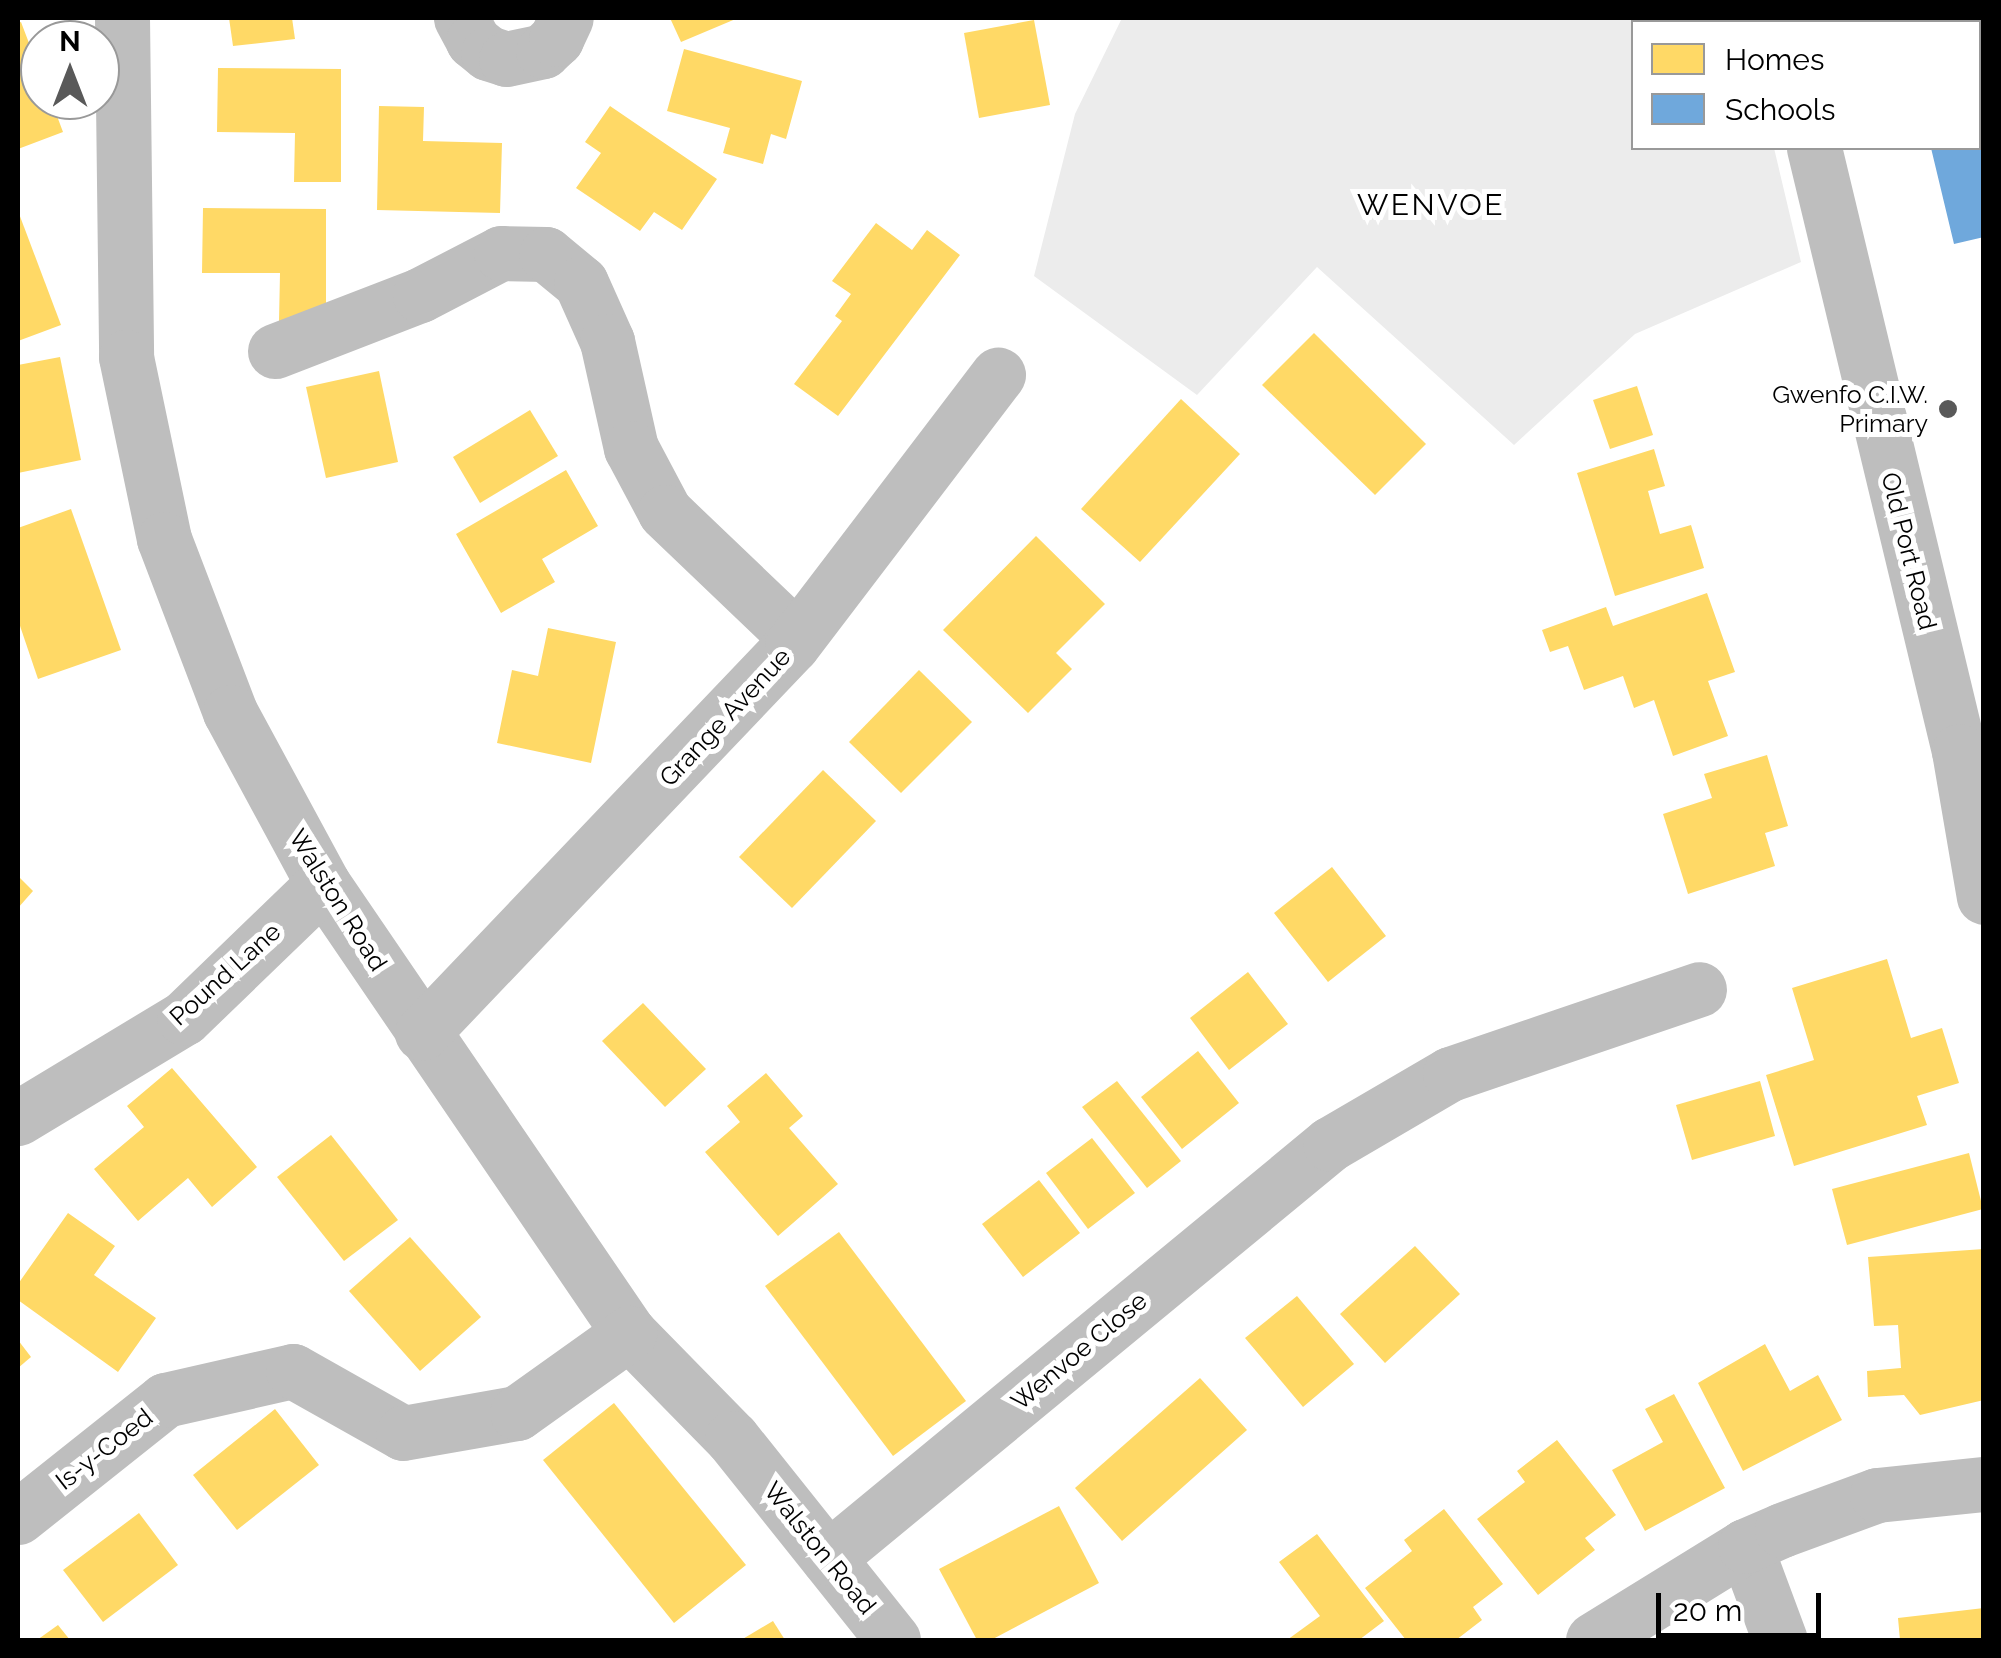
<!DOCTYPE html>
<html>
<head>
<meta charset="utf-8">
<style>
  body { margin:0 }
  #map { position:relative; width:2001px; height:1658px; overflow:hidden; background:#fff; font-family:Raleway,sans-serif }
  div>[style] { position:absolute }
  .green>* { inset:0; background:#ececec }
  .homes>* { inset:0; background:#ffd966 }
  .schools>* { inset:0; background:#6fa8dc }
  .minor>* { height:55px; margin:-27.5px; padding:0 27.5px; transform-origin:27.5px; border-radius:27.5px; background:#bebebe }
  .dots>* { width:28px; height:28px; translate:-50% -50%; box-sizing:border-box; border:5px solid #fff; border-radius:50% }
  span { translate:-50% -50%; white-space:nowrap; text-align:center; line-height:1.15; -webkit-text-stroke:10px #fff; paint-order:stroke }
  .poi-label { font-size:25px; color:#000 }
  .right { translate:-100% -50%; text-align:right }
  .street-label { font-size:25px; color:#000 }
  .quarter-label { font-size:30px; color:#000; letter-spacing:2.5px }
  .frame { position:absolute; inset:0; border:20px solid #000; pointer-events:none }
  .legend { position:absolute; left:1631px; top:20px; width:350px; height:130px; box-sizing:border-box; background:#fff; border:2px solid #999; margin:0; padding:12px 18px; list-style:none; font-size:30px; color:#000 }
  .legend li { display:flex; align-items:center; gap:20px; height:50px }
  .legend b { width:50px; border:2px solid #999 }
  .north { position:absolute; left:20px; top:20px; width:100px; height:100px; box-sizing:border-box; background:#fff; border:2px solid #999; border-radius:50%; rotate:0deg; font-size:28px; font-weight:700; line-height:40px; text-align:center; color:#000 }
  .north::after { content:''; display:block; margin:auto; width:35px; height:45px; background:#595959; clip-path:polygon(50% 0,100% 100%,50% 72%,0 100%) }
  .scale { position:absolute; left:1656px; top:1593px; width:165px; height:45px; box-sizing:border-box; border:5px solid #000; border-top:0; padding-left:12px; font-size:30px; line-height:35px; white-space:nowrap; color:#000; -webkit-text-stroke:8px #fff; paint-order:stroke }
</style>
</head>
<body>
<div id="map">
  <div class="green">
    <i style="clip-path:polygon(1122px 18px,1742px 18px,1744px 22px,1634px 22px,1634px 148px,1774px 148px,1801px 262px,1635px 334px,1514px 445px,1317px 267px,1197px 395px,1034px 276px,1075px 114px)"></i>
  </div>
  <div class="homes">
    <i style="clip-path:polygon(229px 18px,292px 18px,295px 39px,233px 46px)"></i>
    <i style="clip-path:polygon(670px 18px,738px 18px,681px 42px)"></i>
    <i style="clip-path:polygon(1034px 20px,1050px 105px,979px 118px,964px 33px)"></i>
    <i style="clip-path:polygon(21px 22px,40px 72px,40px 100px,51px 100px,63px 132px,18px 149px,18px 23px)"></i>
    <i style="clip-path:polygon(684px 49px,802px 81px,786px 139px,771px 134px,763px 164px,723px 153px,730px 128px,667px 111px)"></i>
    <i style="clip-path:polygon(218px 68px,341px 69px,341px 182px,294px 182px,295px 133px,217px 132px)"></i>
    <i style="clip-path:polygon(379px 106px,424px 107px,423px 141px,502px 143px,500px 213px,377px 210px)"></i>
    <i style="clip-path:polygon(610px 106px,717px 179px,682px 230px,654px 212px,640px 231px,576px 188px,601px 153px,585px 142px)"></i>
    <i style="clip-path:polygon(203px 208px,326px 209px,326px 323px,279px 322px,280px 273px,202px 273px)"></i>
    <i style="clip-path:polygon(18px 211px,61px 325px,18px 341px)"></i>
    <i style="clip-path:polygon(876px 223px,912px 250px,927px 230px,960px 255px,838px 416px,794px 384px,842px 321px,835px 316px,851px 294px,832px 281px)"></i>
    <i style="clip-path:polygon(1314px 333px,1426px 444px,1375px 495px,1262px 385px)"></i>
    <i style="clip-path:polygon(60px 357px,81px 460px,18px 473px,18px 365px)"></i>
    <i style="clip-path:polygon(379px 371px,398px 462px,326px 478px,306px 387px)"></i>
    <i style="clip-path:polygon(1637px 386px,1653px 435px,1610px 449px,1593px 400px)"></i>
    <i style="clip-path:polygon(1181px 399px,1240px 454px,1140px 562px,1081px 509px)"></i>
    <i style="clip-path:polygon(530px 410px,558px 456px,480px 503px,453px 457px)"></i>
    <i style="clip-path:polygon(1654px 449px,1665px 486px,1648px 491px,1660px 534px,1691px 525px,1704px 568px,1615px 596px,1577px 473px)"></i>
    <i style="clip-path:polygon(566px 470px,598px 526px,542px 559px,555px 582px,501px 613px,456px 534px)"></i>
    <i style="clip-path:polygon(71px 509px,121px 650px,38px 679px,18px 620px,18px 528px)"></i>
    <i style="clip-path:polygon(1036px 536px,1105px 604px,1056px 653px,1072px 669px,1028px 713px,943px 630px)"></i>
    <i style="clip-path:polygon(1707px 593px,1735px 672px,1708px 681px,1728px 736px,1673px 756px,1654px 700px,1634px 708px,1623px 676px,1584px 690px,1568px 646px,1550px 652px,1542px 630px,1606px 607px,1613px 626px)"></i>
    <i style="clip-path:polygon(548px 628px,616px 642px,591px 763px,497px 743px,512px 670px,538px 676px)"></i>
    <i style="clip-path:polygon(919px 670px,972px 722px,901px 793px,849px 742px)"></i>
    <i style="clip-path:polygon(1767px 755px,1788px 826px,1765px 833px,1775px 866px,1688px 894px,1663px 814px,1712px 798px,1704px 774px)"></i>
    <i style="clip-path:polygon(823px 770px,876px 821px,792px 908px,739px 857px)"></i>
    <i style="clip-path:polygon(1332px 867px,1386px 936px,1328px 982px,1274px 913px)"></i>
    <i style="clip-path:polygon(18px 876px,33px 891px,18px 908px)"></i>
    <i style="clip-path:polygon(1887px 959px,1911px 1038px,1942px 1028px,1959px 1083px,1917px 1096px,1927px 1125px,1794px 1166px,1766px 1075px,1814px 1060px,1792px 988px)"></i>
    <i style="clip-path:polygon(1248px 972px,1288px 1024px,1229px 1070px,1190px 1018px)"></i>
    <i style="clip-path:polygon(643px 1003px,706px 1069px,665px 1107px,602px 1041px)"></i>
    <i style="clip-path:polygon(1198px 1051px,1239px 1103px,1182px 1149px,1141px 1097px)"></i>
    <i style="clip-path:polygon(172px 1068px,257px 1167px,212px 1207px,188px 1178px,138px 1221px,94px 1169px,144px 1127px,127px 1106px)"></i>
    <i style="clip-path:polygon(766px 1073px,803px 1116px,789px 1128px,838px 1184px,778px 1236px,705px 1152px,740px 1122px,727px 1106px)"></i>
    <i style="clip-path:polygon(1117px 1081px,1181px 1161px,1147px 1188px,1082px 1107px)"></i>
    <i style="clip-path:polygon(1760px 1081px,1775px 1136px,1692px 1160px,1676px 1105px)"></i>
    <i style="clip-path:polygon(331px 1135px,398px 1220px,344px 1261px,277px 1177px)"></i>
    <i style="clip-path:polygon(1092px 1138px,1135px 1193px,1088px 1229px,1046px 1173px)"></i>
    <i style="clip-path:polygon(1969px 1153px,1983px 1209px,1847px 1245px,1832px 1189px)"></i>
    <i style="clip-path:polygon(1039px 1180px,1080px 1233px,1023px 1277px,982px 1224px)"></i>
    <i style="clip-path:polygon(68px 1213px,115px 1246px,94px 1275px,156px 1318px,118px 1372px,18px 1300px,18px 1284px)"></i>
    <i style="clip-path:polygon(839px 1232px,966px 1401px,893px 1456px,765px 1286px)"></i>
    <i style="clip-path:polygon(410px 1237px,481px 1317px,420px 1371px,349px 1291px)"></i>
    <i style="clip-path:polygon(1415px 1246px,1460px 1294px,1385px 1363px,1340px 1314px)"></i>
    <i style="clip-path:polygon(1984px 1249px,1984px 1400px,1920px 1415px,1904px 1395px,1868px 1397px,1867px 1371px,1901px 1368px,1898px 1325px,1874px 1326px,1868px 1257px)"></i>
    <i style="clip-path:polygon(1297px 1296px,1354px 1364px,1303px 1407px,1245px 1338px)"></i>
    <i style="clip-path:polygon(18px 1340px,31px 1357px,18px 1368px)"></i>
    <i style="clip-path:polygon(1765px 1344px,1790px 1391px,1818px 1375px,1842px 1420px,1743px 1471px,1698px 1383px)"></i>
    <i style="clip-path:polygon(1200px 1378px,1247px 1430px,1122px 1541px,1075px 1488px)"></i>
    <i style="clip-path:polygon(1674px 1394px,1725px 1488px,1645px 1531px,1612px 1470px,1663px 1442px,1645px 1409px)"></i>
    <i style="clip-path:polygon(614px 1403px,746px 1565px,674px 1623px,543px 1460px)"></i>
    <i style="clip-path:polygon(275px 1409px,319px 1465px,237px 1530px,193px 1475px)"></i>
    <i style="clip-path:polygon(1557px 1440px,1616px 1515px,1585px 1538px,1595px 1550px,1538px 1595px,1477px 1519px,1525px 1482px,1517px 1471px)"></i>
    <i style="clip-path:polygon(1059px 1506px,1099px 1583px,991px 1640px,977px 1640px,939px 1569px)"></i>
    <i style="clip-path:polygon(1444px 1509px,1503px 1584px,1473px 1607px,1482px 1620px,1456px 1640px,1406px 1640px,1365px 1588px,1412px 1551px,1404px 1540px)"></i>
    <i style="clip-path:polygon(139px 1513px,178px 1565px,103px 1622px,63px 1570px)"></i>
    <i style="clip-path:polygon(1317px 1534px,1384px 1621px,1359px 1640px,1287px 1640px,1320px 1616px,1279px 1562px)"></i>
    <i style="clip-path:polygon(1984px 1608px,1984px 1640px,1900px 1640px,1898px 1618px)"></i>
    <i style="clip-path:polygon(773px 1621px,785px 1640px,741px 1640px)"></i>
    <i style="clip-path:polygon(58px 1625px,70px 1640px,37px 1640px)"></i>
  </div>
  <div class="schools">
    <i style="clip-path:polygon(1978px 134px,1984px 149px,1984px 237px,1954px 244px,1931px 148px,1978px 148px)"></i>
  </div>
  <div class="minor">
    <i style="left:122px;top:18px;width:339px;rotate:89.3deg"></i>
    <i style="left:126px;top:357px;width:186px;rotate:78.2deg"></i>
    <i style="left:164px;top:539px;width:185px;rotate:69.1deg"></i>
    <i style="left:230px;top:712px;width:196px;rotate:61.6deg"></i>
    <i style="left:323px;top:884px;width:543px;rotate:55.73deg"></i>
    <i style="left:629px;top:1333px;width:147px;rotate:45.6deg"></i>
    <i style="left:732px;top:1438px;width:258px;rotate:51.4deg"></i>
    <i style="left:461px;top:18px;width:26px;rotate:62deg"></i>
    <i style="left:473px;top:41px;width:19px;rotate:39deg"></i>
    <i style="left:488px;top:53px;width:19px;rotate:18deg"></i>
    <i style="left:506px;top:59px;width:38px;rotate:-12deg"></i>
    <i style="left:543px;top:51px;width:18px;rotate:-43deg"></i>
    <i style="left:556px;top:39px;width:23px;rotate:-65deg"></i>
    <i style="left:1782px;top:18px;width:4px;rotate:76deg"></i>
    <i style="left:1935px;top:22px;width:5px;rotate:-53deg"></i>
    <i style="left:1814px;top:148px;width:620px;rotate:76.48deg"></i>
    <i style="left:1959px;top:751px;width:148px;rotate:80.3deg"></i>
    <i style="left:275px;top:351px;width:155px;rotate:-21.1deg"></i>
    <i style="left:420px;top:295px;width:91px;rotate:-27.4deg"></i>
    <i style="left:501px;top:253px;width:45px;rotate:1.3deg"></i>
    <i style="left:546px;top:254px;width:45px;rotate:39.6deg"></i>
    <i style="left:581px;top:283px;width:64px;rotate:65.9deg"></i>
    <i style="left:607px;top:341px;width:110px;rotate:77.4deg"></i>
    <i style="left:631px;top:448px;width:72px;rotate:62deg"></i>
    <i style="left:665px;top:512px;width:182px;rotate:43.7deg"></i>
    <i style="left:422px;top:1033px;width:536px;rotate:-46.36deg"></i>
    <i style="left:792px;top:645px;width:340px;rotate:-52.7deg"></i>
    <i style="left:18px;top:1118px;width:194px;rotate:-31.1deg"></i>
    <i style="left:184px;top:1018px;width:193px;rotate:-44deg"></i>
    <i style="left:18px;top:1517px;width:188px;rotate:-38.5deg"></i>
    <i style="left:165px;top:1400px;width:131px;rotate:-12.8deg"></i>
    <i style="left:293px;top:1371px;width:126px;rotate:29.4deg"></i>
    <i style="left:403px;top:1433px;width:116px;rotate:-10deg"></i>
    <i style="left:517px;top:1413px;width:138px;rotate:-35.5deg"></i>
    <i style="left:1745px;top:1546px;width:100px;rotate:69.6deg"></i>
    <i style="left:828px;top:1558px;width:651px;rotate:-39.51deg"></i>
    <i style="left:1330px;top:1144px;width:139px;rotate:-30.3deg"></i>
    <i style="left:1450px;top:1074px;width:263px;rotate:-18.8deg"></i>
    <i style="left:1593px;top:1640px;width:179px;rotate:-31.7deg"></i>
    <i style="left:1745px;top:1546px;width:40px;rotate:-23.4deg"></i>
    <i style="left:1782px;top:1530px;width:101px;rotate:-20.2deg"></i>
    <i style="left:1877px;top:1495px;width:108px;rotate:-5.9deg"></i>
  </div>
  <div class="dots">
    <i style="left:1948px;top:409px;background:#595959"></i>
  </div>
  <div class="poi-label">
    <span class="right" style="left:1928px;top:409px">Gwenfo C.I.W.<br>Primary</span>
  </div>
  <div class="street-label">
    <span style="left:1909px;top:551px;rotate:76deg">Old Port Road</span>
    <span style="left:725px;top:717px;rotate:-47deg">Grange Avenue</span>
    <span style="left:338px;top:900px;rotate:58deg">Walston Road</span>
    <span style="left:225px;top:974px;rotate:-42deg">Pound Lane</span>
    <span style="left:1079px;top:1351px;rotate:-40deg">Wenvoe Close</span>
    <span style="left:104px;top:1449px;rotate:-38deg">Is-y-Coed</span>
    <span style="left:820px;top:1548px;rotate:51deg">Walston Road</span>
  </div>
  <div class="quarter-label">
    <span style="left:1431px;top:205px">WENVOE</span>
  </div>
  <div class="frame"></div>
  <ul class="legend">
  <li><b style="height:28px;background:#ffd966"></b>Homes</li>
  <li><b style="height:28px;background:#6fa8dc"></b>Schools</li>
  </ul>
  <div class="north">N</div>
  <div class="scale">20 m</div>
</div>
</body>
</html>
